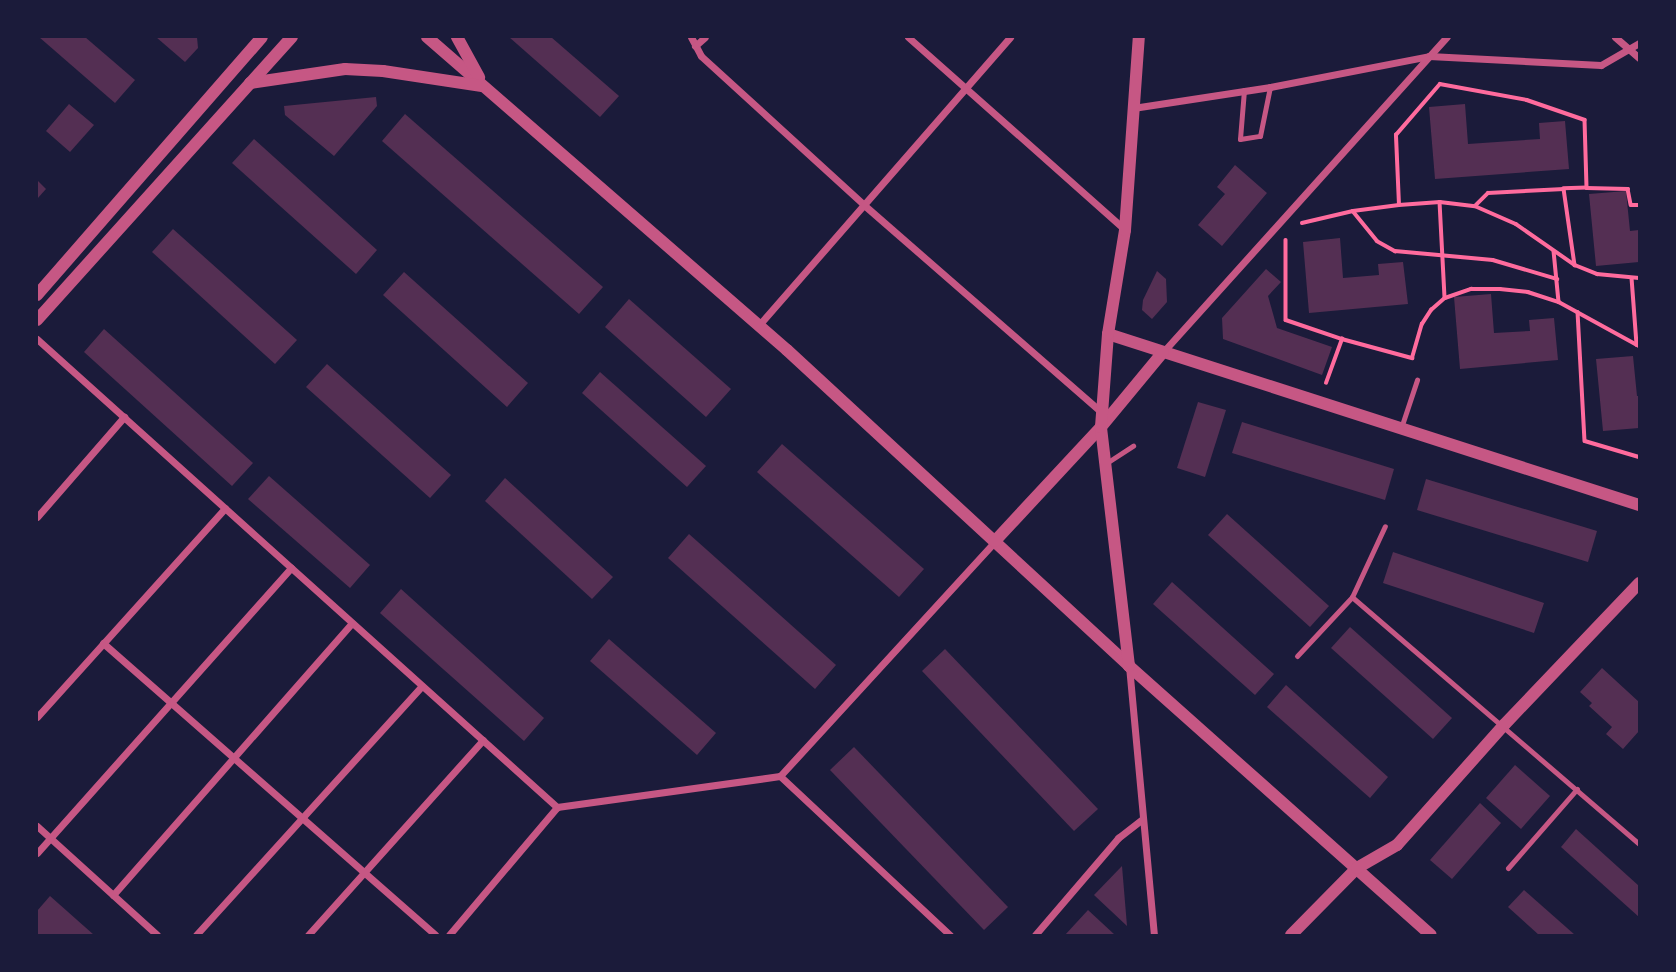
<!DOCTYPE html>
<html>
<head>
<meta charset="utf-8">
<style>
  body { margin:0 }
  #map { position:relative; width:1676px; height:972px; overflow:hidden; background:#1b1b3a; font-family:"Crimson Pro",serif }
  div>[style] { position:absolute }
  .building>* { inset:0; background:#542f53 }
  .path>* { height:3.5px; margin:-1.75px; padding:0 1.75px; transform-origin:1.75px; border-radius:1.75px; background:#ff6b9d }
  .service>* { height:5px; margin:-2.5px; padding:0 2.5px; transform-origin:2.5px; border-radius:2.5px; background:#c65784 }
  .minor>* { height:7px; margin:-3.5px; padding:0 3.5px; transform-origin:3.5px; border-radius:3.5px; background:#c65784 }
  .tertiary>* { height:12px; margin:-6px; padding:0 6px; transform-origin:6px; border-radius:6px; background:#c65784 }
  span { translate:-50% -50%; white-space:nowrap; text-align:center; line-height:1.15; -webkit-text-stroke:7px #1b1b3a; paint-order:stroke }
  .frame { position:absolute; inset:0; border:38px solid #1b1b3a; pointer-events:none }
</style>
</head>
<body>
<div id="map">
  <div class="building">
    <i style="clip-path:polygon(39px 37px,85px 37px,135px 80px,115px 103px)"></i>
    <i style="clip-path:polygon(156px 37px,197px 37px,198px 48px,185px 62px)"></i>
    <i style="clip-path:polygon(509px 37px,551px 37px,619px 96px,600px 117px)"></i>
    <i style="clip-path:polygon(376px 97px,377px 106px,334px 156px,285px 115px,284px 106px)"></i>
    <i style="clip-path:polygon(69px 104px,94px 125px,70px 152px,46px 131px)"></i>
    <i style="clip-path:polygon(1465px 104px,1468px 144px,1540px 139px,1539px 123px,1565px 121px,1569px 169px,1435px 179px,1429px 107px)"></i>
    <i style="clip-path:polygon(405px 114px,603px 287px,579px 314px,382px 141px)"></i>
    <i style="clip-path:polygon(254px 139px,377px 250px,356px 274px,232px 163px)"></i>
    <i style="clip-path:polygon(1235px 165px,1267px 193px,1222px 246px,1198px 225px,1225px 194px,1217px 187px)"></i>
    <i style="clip-path:polygon(37px 180px,46px 189px,37px 199px)"></i>
    <i style="clip-path:polygon(1626px 191px,1630px 231px,1639px 230px,1639px 262px,1596px 266px,1589px 194px)"></i>
    <i style="clip-path:polygon(173px 229px,297px 340px,275px 364px,152px 252px)"></i>
    <i style="clip-path:polygon(1340px 238px,1343px 278px,1379px 275px,1378px 264px,1403px 262px,1408px 304px,1309px 313px,1303px 242px)"></i>
    <i style="clip-path:polygon(1266px 269px,1281px 282px,1268px 296px,1277px 328px,1332px 347px,1322px 375px,1223px 339px,1222px 318px)"></i>
    <i style="clip-path:polygon(1157px 271px,1166px 279px,1167px 302px,1152px 319px,1142px 310px,1143px 300px)"></i>
    <i style="clip-path:polygon(404px 272px,528px 383px,507px 407px,383px 295px)"></i>
    <i style="clip-path:polygon(1491px 294px,1494px 333px,1530px 331px,1529px 320px,1554px 318px,1558px 360px,1460px 369px,1454px 297px)"></i>
    <i style="clip-path:polygon(629px 299px,731px 389px,706px 417px,605px 327px)"></i>
    <i style="clip-path:polygon(104px 329px,253px 463px,232px 486px,84px 352px)"></i>
    <i style="clip-path:polygon(1633px 356px,1637px 396px,1639px 396px,1639px 428px,1603px 431px,1596px 359px)"></i>
    <i style="clip-path:polygon(327px 364px,451px 475px,430px 498px,306px 387px)"></i>
    <i style="clip-path:polygon(600px 372px,706px 466px,687px 487px,582px 393px)"></i>
    <i style="clip-path:polygon(1198px 402px,1226px 410px,1205px 477px,1177px 468px)"></i>
    <i style="clip-path:polygon(1242px 422px,1394px 469px,1385px 500px,1232px 453px)"></i>
    <i style="clip-path:polygon(782px 444px,924px 569px,899px 597px,757px 472px)"></i>
    <i style="clip-path:polygon(269px 476px,370px 565px,350px 588px,248px 499px)"></i>
    <i style="clip-path:polygon(505px 478px,613px 577px,592px 599px,485px 501px)"></i>
    <i style="clip-path:polygon(1426px 479px,1597px 531px,1588px 562px,1417px 510px)"></i>
    <i style="clip-path:polygon(1227px 514px,1329px 606px,1310px 627px,1208px 535px)"></i>
    <i style="clip-path:polygon(689px 534px,836px 665px,815px 689px,668px 558px)"></i>
    <i style="clip-path:polygon(1393px 552px,1544px 603px,1534px 633px,1383px 583px)"></i>
    <i style="clip-path:polygon(1172px 582px,1274px 674px,1255px 695px,1153px 604px)"></i>
    <i style="clip-path:polygon(401px 589px,544px 718px,524px 741px,380px 613px)"></i>
    <i style="clip-path:polygon(1350px 627px,1452px 718px,1433px 739px,1331px 648px)"></i>
    <i style="clip-path:polygon(609px 639px,716px 733px,697px 755px,590px 661px)"></i>
    <i style="clip-path:polygon(945px 649px,1098px 809px,1074px 831px,922px 671px)"></i>
    <i style="clip-path:polygon(1602px 668px,1639px 702px,1639px 731px,1623px 749px,1606px 734px,1612px 727px,1589px 706px,1592px 703px,1580px 692px)"></i>
    <i style="clip-path:polygon(1286px 685px,1388px 777px,1370px 798px,1267px 707px)"></i>
    <i style="clip-path:polygon(854px 747px,1008px 907px,984px 930px,830px 770px)"></i>
    <i style="clip-path:polygon(1515px 765px,1550px 796px,1521px 829px,1486px 798px)"></i>
    <i style="clip-path:polygon(1480px 803px,1501px 823px,1452px 879px,1430px 860px)"></i>
    <i style="clip-path:polygon(1576px 829px,1639px 886px,1639px 917px,1561px 847px)"></i>
    <i style="clip-path:polygon(1122px 866px,1127px 926px,1094px 895px)"></i>
    <i style="clip-path:polygon(1524px 890px,1575px 935px,1539px 935px,1508px 907px)"></i>
    <i style="clip-path:polygon(50px 896px,94px 935px,37px 935px,37px 911px)"></i>
    <i style="clip-path:polygon(1088px 910px,1115px 935px,1065px 935px)"></i>
  </div>
  <div class="path">
    <i style="left:1587px;top:188px;width:41px;rotate:1.4deg"></i>
    <i style="left:1628px;top:189px;width:16px;rotate:79deg"></i>
    <i style="left:1631px;top:205px;width:8px"></i>
    <i style="left:1440px;top:202px;width:96px;rotate:87deg"></i>
    <i style="left:1399px;top:205px;width:70px;rotate:-92.5deg"></i>
    <i style="left:1396px;top:135px;width:67px;rotate:-49.2deg"></i>
    <i style="left:1440px;top:84px;width:88px;rotate:10.4deg"></i>
    <i style="left:1527px;top:100px;width:61px;rotate:19deg"></i>
    <i style="left:1585px;top:120px;width:68px;rotate:88.3deg"></i>
    <i style="left:1587px;top:188px;width:23px;rotate:178deg"></i>
    <i style="left:1475px;top:206px;width:18px;rotate:-45deg"></i>
    <i style="left:1488px;top:193px;width:76px;rotate:-3deg"></i>
    <i style="left:1564px;top:189px;width:77px;rotate:81.8deg"></i>
    <i style="left:1353px;top:211px;width:38px;rotate:51deg"></i>
    <i style="left:1377px;top:241px;width:21px;rotate:29deg"></i>
    <i style="left:1395px;top:251px;width:98px;rotate:5.2deg"></i>
    <i style="left:1493px;top:260px;width:67px;rotate:16.5deg"></i>
    <i style="left:1302px;top:223px;width:52px;rotate:-13.2deg"></i>
    <i style="left:1353px;top:211px;width:46px;rotate:-7.4deg"></i>
    <i style="left:1399px;top:205px;width:41px;rotate:-4.2deg"></i>
    <i style="left:1440px;top:202px;width:35px;rotate:7deg"></i>
    <i style="left:1475px;top:206px;width:45px;rotate:23.7deg"></i>
    <i style="left:1516px;top:224px;width:72px;rotate:34.8deg"></i>
    <i style="left:1575px;top:265px;width:24px;rotate:22deg"></i>
    <i style="left:1597px;top:274px;width:42px;rotate:5.4deg"></i>
    <i style="left:1286px;top:240px;width:80px;rotate:90deg"></i>
    <i style="left:1286px;top:320px;width:59px;rotate:18.7deg"></i>
    <i style="left:1342px;top:339px;width:73px;rotate:15.2deg"></i>
    <i style="left:1412px;top:358px;width:35px;rotate:-74deg"></i>
    <i style="left:1422px;top:324px;width:17px;rotate:-57deg"></i>
    <i style="left:1431px;top:310px;width:18px;rotate:-41deg"></i>
    <i style="left:1445px;top:298px;width:28px;rotate:-19deg"></i>
    <i style="left:1471px;top:289px;width:29px"></i>
    <i style="left:1500px;top:289px;width:28px;rotate:6deg"></i>
    <i style="left:1528px;top:292px;width:33px;rotate:18deg"></i>
    <i style="left:1559px;top:302px;width:91px;rotate:28.8deg"></i>
    <i style="left:1554px;top:251px;width:51px;rotate:84.4deg"></i>
    <i style="left:1632px;top:278px;width:67px;rotate:85.7deg"></i>
    <i style="left:1578px;top:312px;width:129px;rotate:86.9deg"></i>
    <i style="left:1585px;top:441px;width:56px;rotate:16.5deg"></i>
    <i style="left:1326px;top:383px;width:47px;rotate:-70deg"></i>
  </div>
  <div class="service">
    <i style="left:1244px;top:90px;width:49px;rotate:94.7deg"></i>
    <i style="left:1240px;top:139px;width:20px;rotate:-9deg"></i>
    <i style="left:1260px;top:136px;width:50px;rotate:-78.5deg"></i>
    <i style="left:1401px;top:428px;width:51px;rotate:-71.6deg"></i>
    <i style="left:1108px;top:462px;width:30px;rotate:-33deg"></i>
    <i style="left:1352px;top:597px;width:379px;rotate:40.7deg"></i>
    <i style="left:1297px;top:656px;width:81px;rotate:-47deg"></i>
    <i style="left:1352px;top:597px;width:78px;rotate:-65.1deg"></i>
    <i style="left:1508px;top:868px;width:105px;rotate:-48.9deg"></i>
  </div>
  <div class="minor">
    <i style="left:691px;top:37px;width:21px;rotate:62deg"></i>
    <i style="left:701px;top:56px;width:221px;rotate:42.4deg"></i>
    <i style="left:864px;top:205px;width:315px;rotate:41.1deg"></i>
    <i style="left:908px;top:37px;width:290px;rotate:41.6deg"></i>
    <i style="left:1615px;top:37px;width:32px;rotate:41deg"></i>
    <i style="left:695px;top:46px;width:13px;rotate:-42deg"></i>
    <i style="left:1133px;top:108px;width:139px;rotate:-8.7deg"></i>
    <i style="left:1270px;top:87px;width:162px;rotate:-11deg"></i>
    <i style="left:1429px;top:56px;width:172px;rotate:3deg"></i>
    <i style="left:1601px;top:65px;width:44px;rotate:-30.1deg"></i>
    <i style="left:759px;top:325px;width:382px;rotate:-48.9deg"></i>
    <i style="left:37px;top:339px;width:700px;rotate:41.99deg"></i>
    <i style="left:1163px;top:352px;width:424px;rotate:-48deg"></i>
    <i style="left:37px;top:517px;width:133px;rotate:-49deg"></i>
    <i style="left:103px;top:643px;width:442px;rotate:41.3deg"></i>
    <i style="left:1129px;top:666px;width:270px;rotate:84.7deg"></i>
    <i style="left:37px;top:717px;width:281px;rotate:-48deg"></i>
    <i style="left:780px;top:776px;width:319px;rotate:-47.5deg"></i>
    <i style="left:780px;top:776px;width:233px;rotate:43.1deg"></i>
    <i style="left:37px;top:826px;width:162px;rotate:42.2deg"></i>
    <i style="left:37px;top:853px;width:382px;rotate:-48.3deg"></i>
    <i style="left:113px;top:895px;width:362px;rotate:-48.7deg"></i>
    <i style="left:196px;top:935px;width:336px;rotate:-47.8deg"></i>
    <i style="left:308px;top:935px;width:262px;rotate:-48.1deg"></i>
    <i style="left:449px;top:935px;width:167px;rotate:-49.8deg"></i>
    <i style="left:557px;top:807px;width:225px;rotate:-7.9deg"></i>
    <i style="left:1035px;top:935px;width:128px;rotate:-49.4deg"></i>
    <i style="left:1118px;top:838px;width:31px;rotate:-38deg"></i>
  </div>
  <div class="tertiary">
    <i style="left:427px;top:37px;width:477px;rotate:41deg"></i>
    <i style="left:787px;top:350px;width:466px;rotate:42.7deg"></i>
    <i style="left:1129px;top:666px;width:404px;rotate:41.7deg"></i>
    <i style="left:457px;top:37px;width:46px;rotate:61.2deg"></i>
    <i style="left:250px;top:83px;width:96px;rotate:-8.4deg"></i>
    <i style="left:345px;top:69px;width:38px;rotate:3deg"></i>
    <i style="left:383px;top:71px;width:100px;rotate:8.6deg"></i>
    <i style="left:37px;top:295px;width:342px;rotate:-48.9deg"></i>
    <i style="left:37px;top:320px;width:381px;rotate:-48deg"></i>
    <i style="left:1108px;top:334px;width:558px;rotate:17.85deg"></i>
    <i style="left:995px;top:541px;width:156px;rotate:-47.1deg"></i>
    <i style="left:1101px;top:427px;width:97px;rotate:-50.4deg"></i>
    <i style="left:1129px;top:666px;width:241px;rotate:-96.7deg"></i>
    <i style="left:1101px;top:427px;width:93px;rotate:-85.7deg"></i>
    <i style="left:1108px;top:334px;width:105px;rotate:-80.7deg"></i>
    <i style="left:1125px;top:230px;width:194px;rotate:-85.9deg"></i>
    <i style="left:1291px;top:935px;width:94px;rotate:-45.4deg"></i>
    <i style="left:1357px;top:868px;width:46px;rotate:-29.9deg"></i>
    <i style="left:1397px;top:845px;width:161px;rotate:-48.3deg"></i>
    <i style="left:1504px;top:725px;width:196px;rotate:-46.4deg"></i>
  </div>
  <div class="frame"></div>
</div>
</body>
</html>
